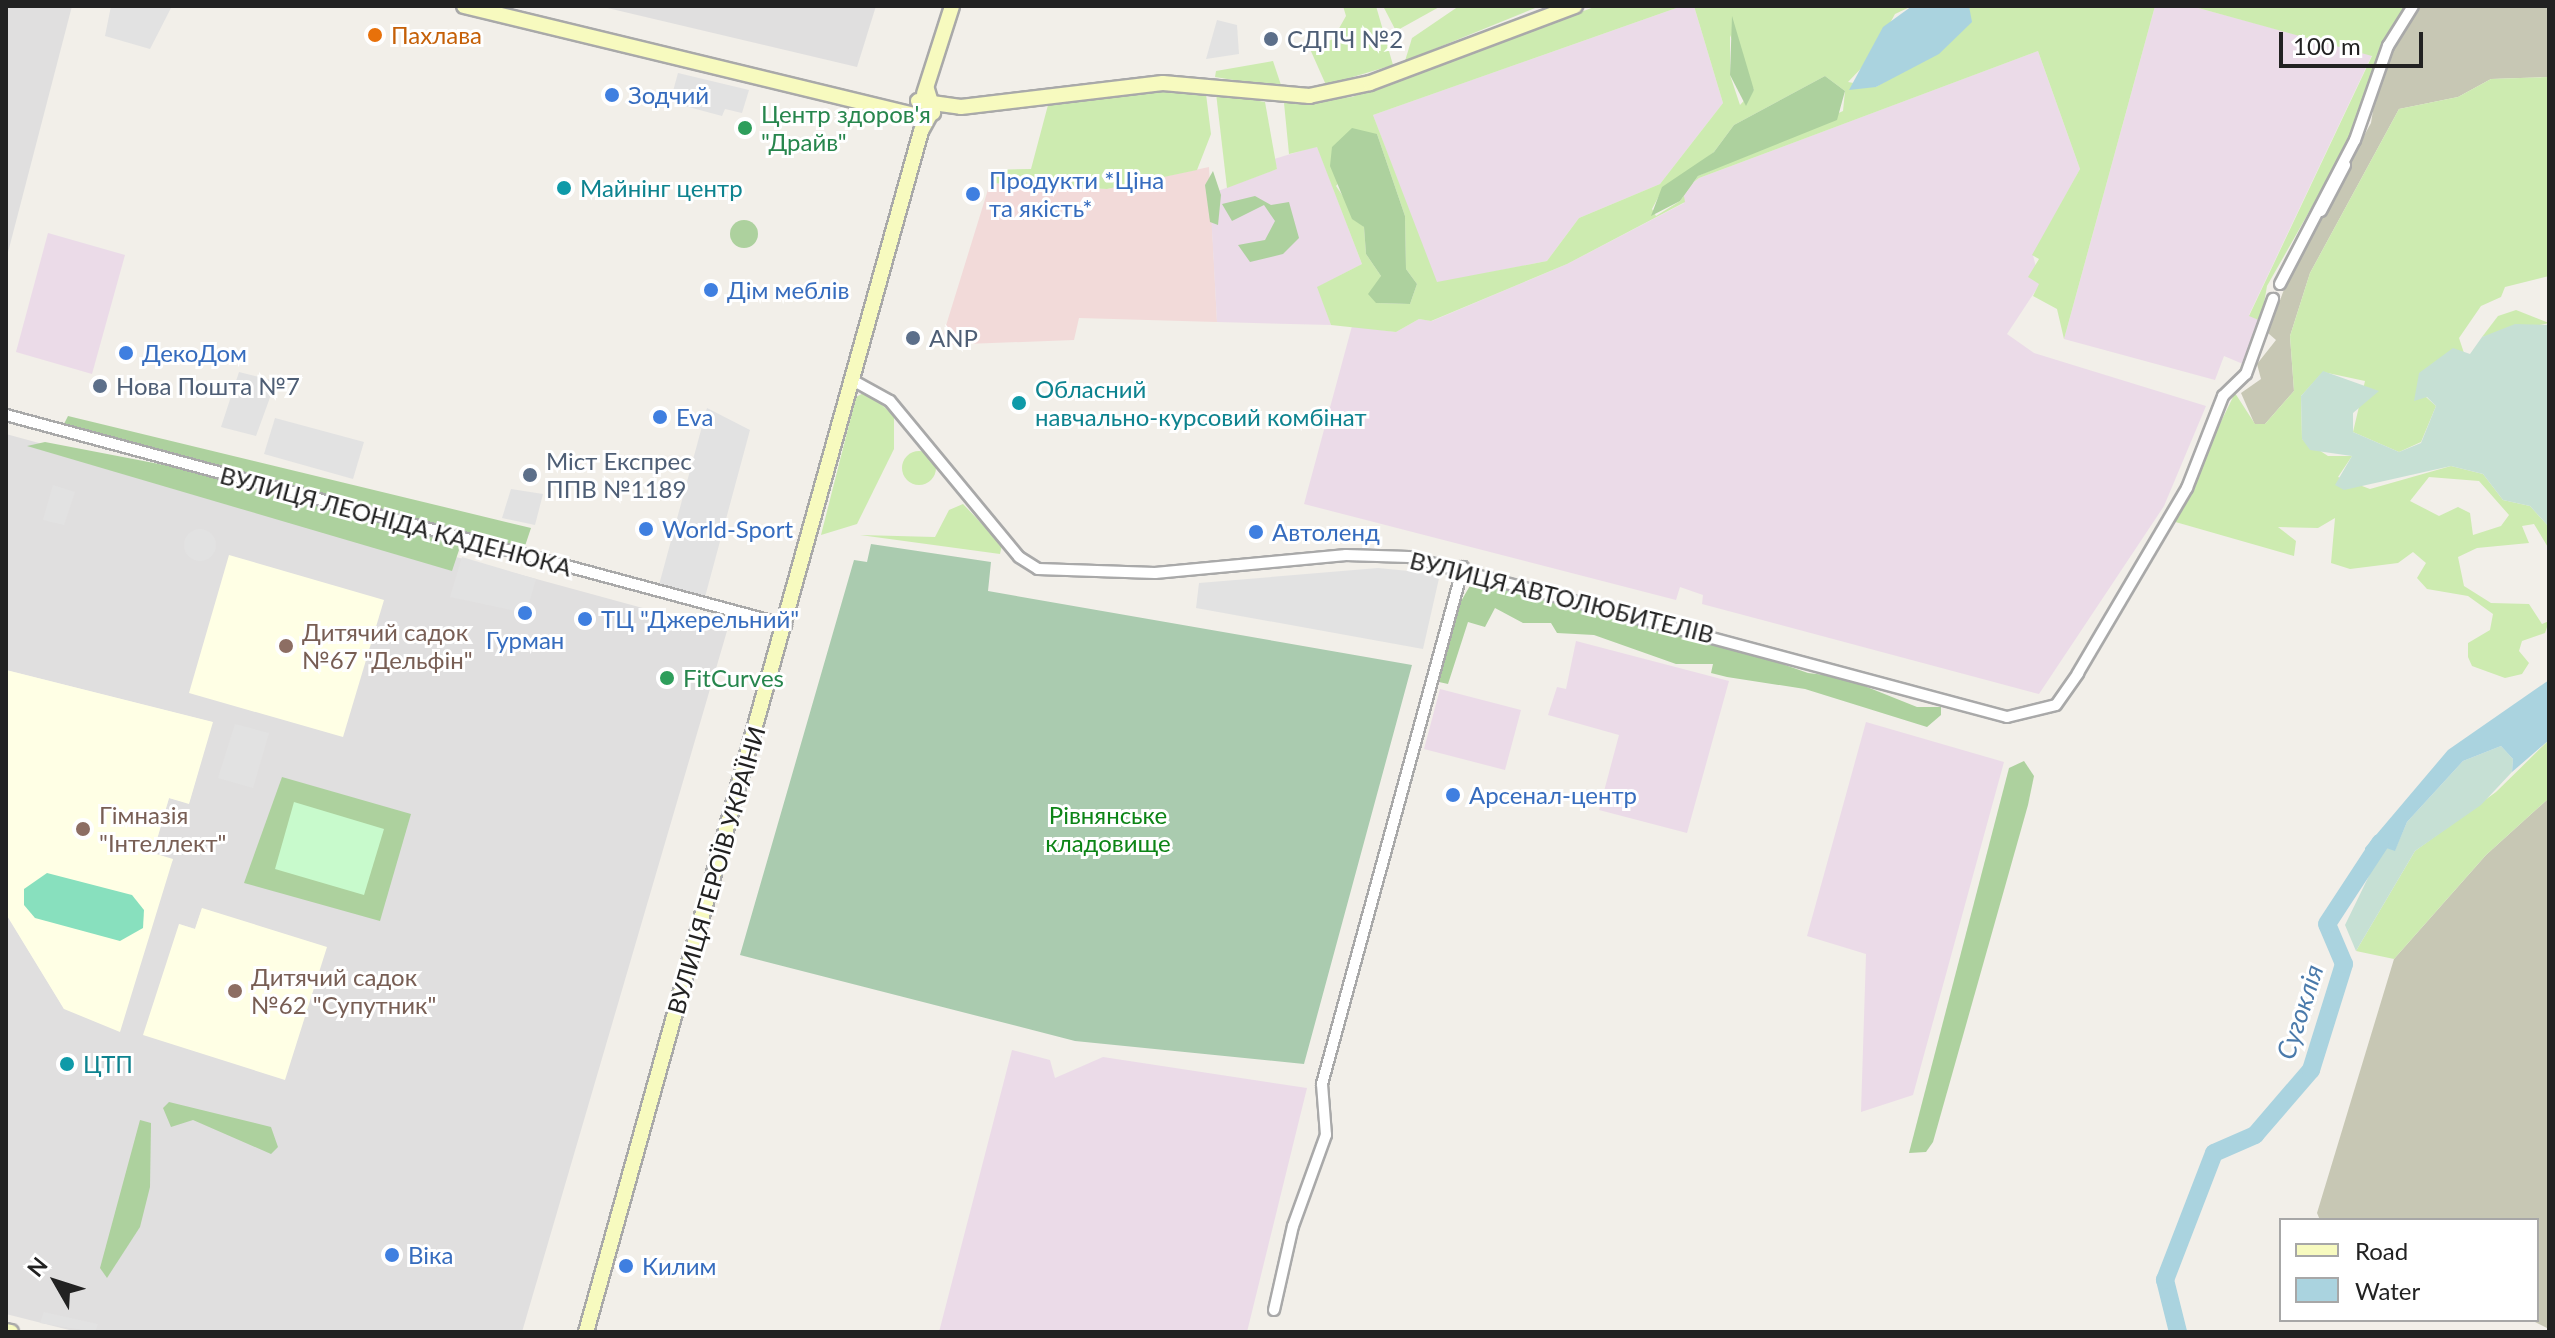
<!DOCTYPE html>
<html>
<head>
<meta charset="utf-8">
<style>
  body { margin:0 }
  #map { position:relative; width:2555px; height:1338px; overflow:hidden; background:#f2efe9; font-family:Lato,sans-serif }
  div>[style] { position:absolute }
  .residential>* { inset:0; background:#e0dfdf }
  .commercial>* { inset:0; background:#f2dad9 }
  .industrial>* { inset:0; background:#ebdbe8 }
  .education>* { inset:0; background:#ffffe5 }
  .construction>* { inset:0; background:#c7c7b4 }
  .grass>* { inset:0; background:#cdebb0 }
  .round { border-radius:50% }
  .forest>* { inset:0; background:#add19e }
  .wetland>* { inset:0; background:#c6e0d4 }
  .cemetery>* { inset:0; background:#aacbaf }
  .park>* { inset:0; background:#c8facc }
  .pitch>* { inset:0; background:#88e0be }
  .parking>* { inset:0; background:#e2e2e2 }
  .water>* { inset:0; background:#aad3df }
  .river>* { height:18px; margin:-9px; padding:0 9px; transform-origin:9px; border-radius:9px; background:#aad3df }
  .roads { filter:drop-shadow(2px 0 #a9a9a9) drop-shadow(-2px 0 #a9a9a9) drop-shadow(0 2px #a9a9a9) drop-shadow(0 -2px #a9a9a9) }
  .street>* { height:10px; margin:-5px; padding:0 5px; transform-origin:5px; border-radius:5px; background:#fff }
  .secondary>* { height:14px; margin:-7px; padding:0 7px; transform-origin:7px; border-radius:7px; background:#f7fabf }
  .dots>* { width:22px; height:22px; translate:-50% -50%; box-sizing:border-box; border:4px solid #fff; border-radius:50% }
  span { translate:-50% -50%; white-space:nowrap; text-align:center; line-height:1.15; -webkit-text-stroke:6px #fff; paint-order:stroke }
  .food-label { font-size:24px; color:#c56008 }
  .left { translate:0 -50%; text-align:left }
  .service-label { font-size:24px; color:#4e5e75 }
  .shop-label { font-size:24px; color:#366cbe }
  .leisure-label { font-size:24px; color:#27864d }
  .culture-label { font-size:24px; color:#0d838f }
  .street-label { font-size:24px; color:#222 }
  .education-label { font-size:24px; color:#785e54 }
  .park-label { font-size:24px; color:#0c8416 }
  .water-label { font-size:26px; color:#4a7aab; font-style:italic }
  .frame { position:absolute; inset:0; border:8px solid #222; pointer-events:none }
  .legend { position:absolute; left:2279px; top:1218px; width:260px; height:104px; box-sizing:border-box; background:#fff; border:2px solid #a7a7a7; margin:0; padding:10px 14px; list-style:none; font-size:24px; color:#222 }
  .legend li { display:flex; align-items:center; gap:16px; height:40px }
  .legend b { width:40px; border:2px solid #a7a7a7 }
  .north { position:absolute; left:16px; top:1242px; width:80px; height:80px; -webkit-text-stroke:6px #fff; paint-order:stroke; rotate:309deg; font-size:22px; font-weight:700; line-height:32px; text-align:center; color:#222 }
  .north::after { content:''; display:block; margin:auto; width:28px; height:36px; background:#222; clip-path:polygon(50% 0,100% 100%,50% 72%,0 100%) }
  .scale { position:absolute; left:2279px; top:32px; width:144px; height:36px; box-sizing:border-box; border:4px solid #222; border-top:0; padding-left:10px; font-size:24px; line-height:28px; white-space:nowrap; color:#222; -webkit-text-stroke:6px #fff; paint-order:stroke }
</style>
</head>
<body>
<div id="map">
  <div class="residential">
    <i style="clip-path:polygon(6px 6px,72px 6px,6px 260px)"></i>
    <i style="clip-path:polygon(599px 6px,876px 6px,857px 67px)"></i>
    <i style="clip-path:polygon(evenodd,6px 434px,727px 631px,522px 1332px,77px 1332px,6px 1314px,6px 914px,64px 1009px,173px 860px,153px 853px,169px 798px,189px 803px,212px 722px,6px 670px,6px 434px,202px 908px,285px 1079px,179px 924px,195px 929px,202px 908px)"></i>
  </div>
  <div class="commercial">
    <i style="clip-path:polygon(1209px 167px,1217px 322px,1079px 318px,1074px 340px,940px 345px,990px 183px,1107px 189px)"></i>
  </div>
  <div class="industrial">
    <i style="clip-path:polygon(1682px 6px,1694px 6px,1723px 103px,1660px 184px,1579px 218px,1547px 261px,1436px 283px,1373px 115px)"></i>
    <i style="clip-path:polygon(2155px 6px,2191px 6px,2372px 55px,2249px 315px,2261px 321px,2243px 364px,2224px 356px,2215px 380px,2064px 339px)"></i>
    <i style="clip-path:polygon(2038px 51px,2080px 169px,2033px 255px,2040px 284px,2007px 334px,2034px 353px,2206px 406px,2164px 506px,2039px 694px,1702px 604px,1703px 595px,1680px 587px,1676px 600px,1304px 504px,1352px 326px,1396px 332px,1419px 319px,1432px 321px,1567px 264px,1684px 203px,1683px 190px,1699px 178px)"></i>
    <i style="clip-path:polygon(1317px 146px,1362px 264px,1318px 287px,1331px 325px,1217px 322px,1210px 194px,1277px 169px,1274px 159px)"></i>
    <i style="clip-path:polygon(48px 233px,125px 255px,92px 374px,16px 352px)"></i>
    <i style="clip-path:polygon(1576px 641px,1729px 681px,1687px 833px,1599px 810px,1619px 735px,1548px 715px,1557px 687px,1566px 689px)"></i>
    <i style="clip-path:polygon(1440px 689px,1521px 710px,1505px 770px,1424px 749px)"></i>
    <i style="clip-path:polygon(1866px 722px,2004px 762px,1913px 1095px,1861px 1112px,1866px 954px,1807px 936px)"></i>
    <i style="clip-path:polygon(1012px 1050px,1050px 1060px,1055px 1078px,1103px 1057px,1307px 1088px,1247px 1332px,939px 1332px)"></i>
  </div>
  <div class="education">
    <i style="clip-path:polygon(229px 555px,384px 600px,343px 737px,189px 693px)"></i>
    <i style="clip-path:polygon(6px 670px,213px 722px,189px 804px,169px 798px,153px 853px,173px 859px,120px 1032px,64px 1009px,6px 914px)"></i>
    <i style="clip-path:polygon(202px 908px,327px 947px,285px 1080px,143px 1035px,179px 924px,195px 929px)"></i>
  </div>
  <div class="construction">
    <i style="clip-path:polygon(2418px 6px,2549px 6px,2549px 77px,2491px 79px,2458px 97px,2399px 109px,2310px 273px,2290px 336px,2294px 391px,2265px 424px,2255px 425px,2241px 393px,2261px 379px,2257px 364px,2276px 340px,2268px 333px,2294px 262px,2371px 123px,2379px 73px)"></i>
    <i style="clip-path:polygon(2549px 798px,2549px 1329px,2531px 1320px,2537px 1320px,2537px 1220px,2320px 1220px,2317px 1213px,2394px 959px,2486px 855px)"></i>
  </div>
  <div class="grass">
    <i style="clip-path:polygon(1343px 6px,1376px 6px,1393px 65px,1326px 85px,1310px 49px,1333px 39px,1346px 16px)"></i>
    <i style="clip-path:polygon(1383px 6px,1441px 6px,1396px 31px)"></i>
    <i style="clip-path:polygon(1459px 6px,1540px 6px,1405px 61px,1412px 38px)"></i>
    <i style="clip-path:polygon(evenodd,1597px 6px,1682px 6px,1373px 115px,1437px 282px,1547px 261px,1579px 218px,1660px 184px,1723px 103px,1694px 6px,1912px 6px,1895px 14px,1871px 58px,1848px 82px,1876px 87px,1905px 69px,1969px 6px,2155px 6px,2064px 339px,2057px 309px,2033px 296px,2039px 284px,2028px 277px,2039px 259px,2032px 255px,2080px 169px,2038px 51px,1699px 178px,1683px 190px,1685px 202px,1567px 264px,1431px 321px,1419px 319px,1396px 332px,1331px 325px,1317px 287px,1362px 264px,1317px 147px,1289px 154px,1284px 103px,1352px 97px,1597px 6px,1730px 35px,1754px 90px,1740px 105px,1730px 75px,1730px 35px,1597px 6px,1825px 76px,1845px 91px,1843px 111px,1698px 176px,1680px 201px,1656px 216px,1652px 209px,1660px 194px,1714px 152px,1734px 125px,1825px 76px,1597px 6px,1377px 134px,1405px 216px,1406px 269px,1417px 284px,1410px 304px,1376px 303px,1381px 276px,1366px 254px,1364px 227px,1336px 186px,1377px 134px)"></i>
    <i style="clip-path:polygon(2191px 6px,2408px 6px,2377px 58px,2351px 138px,2267px 286px,2261px 321px,2249px 316px,2372px 56px)"></i>
    <i style="clip-path:polygon(1273px 61px,1282px 88px,1215px 77px,1216px 71px)"></i>
    <i style="clip-path:polygon(evenodd,2549px 77px,2549px 276px,2505px 287px,2501px 297px,2481px 306px,2459px 338px,2464px 353px,2426px 397px,2436px 406px,2421px 442px,2399px 452px,2353px 432px,2365px 381px,2323px 372px,2301px 396px,2302px 439px,2328px 456px,2352px 456px,2338px 477px,2370px 489px,2451px 466px,2483px 474px,2503px 500px,2530px 506px,2549px 527px,2549px 549px,2534px 524px,2522px 526px,2529px 543px,2477px 548px,2458px 557px,2464px 586px,2491px 603px,2529px 604px,2542px 624px,2549px 621px,2545px 633px,2522px 641px,2519px 651px,2529px 663px,2522px 674px,2505px 678px,2472px 666px,2468px 657px,2468px 643px,2490px 630px,2493px 614px,2468px 596px,2427px 589px,2417px 578px,2426px 563px,2413px 552px,2398px 563px,2350px 569px,2331px 563px,2335px 518px,2318px 528px,2278px 527px,2296px 541px,2294px 556px,2172px 521px,2235px 393px,2255px 424px,2265px 424px,2294px 391px,2290px 336px,2310px 273px,2399px 109px,2458px 97px,2491px 79px,2549px 77px,2429px 477px,2479px 481px,2509px 515px,2501px 526px,2473px 535px,2470px 513px,2458px 507px,2439px 516px,2410px 501px,2429px 477px)"></i>
    <i style="clip-path:polygon(1163px 90px,1206px 94px,1211px 134px,1197px 170px,1107px 189px,990px 183px,990px 170px,1031px 169px,1048px 105px)"></i>
    <i style="clip-path:polygon(1216px 93px,1265px 102px,1277px 169px,1227px 188px)"></i>
    <i style="clip-path:polygon(2516px 310px,2549px 323px,2482px 337px,2498px 316px)"></i>
    <i style="clip-path:polygon(867px 391px,894px 416px,894px 449px,857px 524px,821px 535px,856px 397px)"></i>
    <i class="round" style="left:902px;top:451px;width:34px;height:34px"></i>
    <i style="clip-path:polygon(963px 504px,1002px 545px,1000px 554px,860px 535px,935px 537px,949px 510px)"></i>
    <i style="clip-path:polygon(2549px 740px,2549px 798px,2486px 855px,2394px 959px,2356px 951px,2415px 851px,2496px 792px)"></i>
  </div>
  <div class="forest">
    <i style="clip-path:polygon(1732px 16px,1754px 90px,1746px 106px,1730px 75px)"></i>
    <i style="clip-path:polygon(1825px 76px,1845px 91px,1837px 120px,1698px 176px,1680px 201px,1651px 216px,1662px 187px,1714px 152px,1734px 125px)"></i>
    <i style="clip-path:polygon(1352px 128px,1377px 134px,1405px 216px,1406px 269px,1417px 284px,1410px 304px,1376px 303px,1368px 294px,1381px 276px,1366px 254px,1364px 227px,1352px 219px,1330px 166px,1332px 147px)"></i>
    <i style="clip-path:polygon(1213px 171px,1221px 195px,1218px 225px,1210px 222px,1205px 185px)"></i>
    <i style="clip-path:polygon(1255px 196px,1271px 205px,1289px 202px,1299px 238px,1283px 254px,1250px 262px,1238px 245px,1265px 240px,1275px 221px,1264px 205px,1232px 221px,1222px 204px)"></i>
    <i class="round" style="left:730px;top:220px;width:28px;height:28px"></i>
    <i style="clip-path:polygon(68px 416px,531px 528px,524px 549px,63px 426px)"></i>
    <i style="clip-path:polygon(45px 442px,185px 469px,461px 544px,452px 571px,27px 446px)"></i>
    <i style="clip-path:polygon(1475px 577px,1717px 641px,1808px 673px,1842px 677px,1917px 707px,1941px 707px,1941px 715px,1927px 727px,1805px 689px,1727px 677px,1711px 673px,1713px 664px,1676px 664px,1594px 635px,1557px 633px,1551px 623px,1523px 623px,1495px 608px,1485px 627px,1468px 622px,1448px 684px,1439px 682px,1456px 610px)"></i>
    <i style="clip-path:polygon(2024px 761px,2034px 776px,2028px 805px,1933px 1142px,1926px 1152px,1909px 1153px,2009px 768px)"></i>
    <i style="clip-path:polygon(282px 777px,411px 814px,380px 921px,244px 883px)"></i>
    <i style="clip-path:polygon(169px 1102px,271px 1127px,278px 1147px,271px 1154px,193px 1120px,171px 1127px,163px 1108px)"></i>
    <i style="clip-path:polygon(140px 1120px,151px 1123px,150px 1187px,140px 1227px,107px 1278px,100px 1268px)"></i>
  </div>
  <div class="wetland">
    <i style="clip-path:polygon(2515px 324px,2549px 325px,2549px 527px,2530px 506px,2503px 500px,2483px 474px,2451px 466px,2344px 490px,2335px 485px,2352px 456px,2310px 450px,2302px 439px,2301px 396px,2323px 371px,2379px 391px,2353px 413px,2353px 432px,2399px 452px,2421px 443px,2436px 406px,2427px 397px,2414px 401px,2419px 373px,2453px 348px,2470px 354px,2482px 337px)"></i>
    <i style="clip-path:polygon(2501px 746px,2513px 759px,2512px 772px,2481px 805px,2415px 851px,2356px 951px,2345px 925px,2383px 847px,2395px 850px,2407px 822px,2463px 761px)"></i>
  </div>
  <div class="cemetery">
    <i style="clip-path:polygon(871px 544px,991px 562px,988px 591px,1412px 665px,1304px 1064px,1075px 1041px,740px 955px,854px 560px,867px 562px)"></i>
  </div>
  <div class="park">
    <i style="clip-path:polygon(294px 802px,384px 829px,364px 895px,275px 869px)"></i>
  </div>
  <div class="pitch">
    <i style="clip-path:polygon(47px 873px,132px 895px,144px 910px,143px 928px,120px 941px,35px 918px,24px 905px,24px 889px)"></i>
  </div>
  <div class="parking">
    <i style="clip-path:polygon(111px 6px,172px 6px,150px 49px,105px 36px)"></i>
    <i style="clip-path:polygon(1217px 20px,1237px 25px,1239px 54px,1206px 59px)"></i>
    <i style="clip-path:polygon(678px 73px,749px 90px,742px 113px,725px 109px,722px 116px,670px 102px)"></i>
    <i style="clip-path:polygon(239px 372px,276px 381px,256px 436px,221px 427px)"></i>
    <i style="clip-path:polygon(707px 408px,750px 430px,705px 597px,659px 585px)"></i>
    <i style="clip-path:polygon(275px 418px,364px 442px,353px 479px,264px 454px)"></i>
    <i style="clip-path:polygon(53px 485px,75px 492px,64px 525px,43px 520px)"></i>
    <i style="clip-path:polygon(511px 489px,543px 494px,535px 525px,502px 518px)"></i>
    <i class="round" style="left:184px;top:529px;width:32px;height:32px"></i>
    <i style="clip-path:polygon(462px 557px,536px 579px,526px 613px,450px 597px)"></i>
    <i style="clip-path:polygon(1378px 568px,1440px 574px,1423px 649px,1196px 608px,1199px 583px)"></i>
    <i style="clip-path:polygon(235px 724px,269px 733px,253px 788px,218px 778px)"></i>
    <i style="clip-path:polygon(44px 1312px,98px 1324px,95px 1332px,40px 1323px)"></i>
  </div>
  <div class="water">
    <i style="clip-path:polygon(1912px 6px,1969px 6px,1972px 22px,1939px 54px,1876px 87px,1849px 90px,1883px 27px)"></i>
    <i style="clip-path:polygon(2549px 680px,2549px 740px,2512px 772px,2513px 759px,2501px 746px,2463px 761px,2407px 822px,2395px 851px,2383px 847px,2373px 862px,2365px 859px,2365px 848px,2448px 750px)"></i>
  </div>
  <div class="river">
    <i style="left:2178px;top:1332px;width:54px;rotate:-104deg"></i>
    <i style="left:2165px;top:1280px;width:136px;rotate:-68.9deg"></i>
    <i style="left:2214px;top:1153px;width:45px;rotate:-23.7deg"></i>
    <i style="left:2255px;top:1135px;width:86px;rotate:-49.3deg"></i>
    <i style="left:2311px;top:1070px;width:111px;rotate:-72.7deg"></i>
    <i style="left:2344px;top:964px;width:43px;rotate:-113deg"></i>
    <i style="left:2327px;top:924px;width:97px;rotate:-56.8deg"></i>
  </div>
  <div class="roads">
    <div class="street">
      <i style="left:2321px;top:211px;width:52px;rotate:-62.4deg"></i>
      <i style="left:2280px;top:284px;width:162px;rotate:-62.5deg"></i>
      <i style="left:2355px;top:140px;width:100px;rotate:-70.7deg"></i>
      <i style="left:2388px;top:46px;width:47px;rotate:-58deg"></i>
      <i style="left:854px;top:381px;width:41px;rotate:29.1deg"></i>
      <i style="left:890px;top:401px;width:202px;rotate:50.4deg"></i>
      <i style="left:1019px;top:557px;width:22px;rotate:32deg"></i>
      <i style="left:1038px;top:569px;width:117px;rotate:2deg"></i>
      <i style="left:1155px;top:573px;width:192px;rotate:-5.4deg"></i>
      <i style="left:1346px;top:555px;width:63px;rotate:1.8deg"></i>
      <i style="left:1409px;top:557px;width:619px;rotate:14.98deg"></i>
      <i style="left:2007px;top:717px;width:50px;rotate:-13.8deg"></i>
      <i style="left:2056px;top:705px;width:39px;rotate:-55deg"></i>
      <i style="left:2078px;top:673px;width:215px;rotate:-59.5deg"></i>
      <i style="left:2187px;top:488px;width:99px;rotate:-68.6deg"></i>
      <i style="left:2223px;top:396px;width:32px;rotate:-44deg"></i>
      <i style="left:2246px;top:374px;width:80px;rotate:-70.2deg"></i>
      <i style="left:6px;top:415px;width:808px;rotate:15.07deg"></i>
      <i style="left:1274px;top:1310px;width:86px;rotate:-77.3deg"></i>
      <i style="left:1293px;top:1226px;width:97px;rotate:-70.1deg"></i>
      <i style="left:1326px;top:1135px;width:51px;rotate:-94.5deg"></i>
      <i style="left:1322px;top:1084px;width:536px;rotate:-74.74deg"></i>
    </div>
    <div class="secondary">
      <i style="left:464px;top:6px;width:472px;rotate:13.6deg"></i>
      <i style="left:923px;top:117px;width:11px;rotate:-22deg"></i>
      <i style="left:924px;top:94px;width:92px;rotate:-72.3deg"></i>
      <i style="left:918px;top:101px;width:43px;rotate:7.9deg"></i>
      <i style="left:961px;top:107px;width:203px;rotate:-6.8deg"></i>
      <i style="left:1163px;top:83px;width:147px;rotate:5.1deg"></i>
      <i style="left:1309px;top:96px;width:62px;rotate:-12deg"></i>
      <i style="left:1370px;top:83px;width:219px;rotate:-20.6deg"></i>
      <i style="left:6px;top:1331px;width:5px;rotate:11deg"></i>
      <i style="left:586px;top:1332px;width:1247px;rotate:-74.41deg"></i>
      <i style="left:921px;top:131px;width:25px;rotate:-61deg"></i>
      <i style="left:933px;top:109px;width:21px;rotate:-107deg"></i>
    </div>
  </div>
  <div class="dots">
    <i style="left:375px;top:35px;background:#e8710a"></i>
    <i style="left:1271px;top:39px;background:#5c6f8a"></i>
    <i style="left:612px;top:95px;background:#3f7fe0"></i>
    <i style="left:745px;top:128px;background:#2e9e5b"></i>
    <i style="left:564px;top:188px;background:#0f9aa8"></i>
    <i style="left:973px;top:194px;background:#3f7fe0"></i>
    <i style="left:711px;top:290px;background:#3f7fe0"></i>
    <i style="left:913px;top:338px;background:#5c6f8a"></i>
    <i style="left:126px;top:353px;background:#3f7fe0"></i>
    <i style="left:100px;top:386px;background:#5c6f8a"></i>
    <i style="left:1019px;top:403px;background:#0f9aa8"></i>
    <i style="left:660px;top:417px;background:#3f7fe0"></i>
    <i style="left:530px;top:475px;background:#5c6f8a"></i>
    <i style="left:646px;top:529px;background:#3f7fe0"></i>
    <i style="left:1256px;top:532px;background:#3f7fe0"></i>
    <i style="left:525px;top:613px;background:#3f7fe0"></i>
    <i style="left:585px;top:619px;background:#3f7fe0"></i>
    <i style="left:286px;top:646px;background:#8d6e63"></i>
    <i style="left:667px;top:678px;background:#2e9e5b"></i>
    <i style="left:1453px;top:795px;background:#3f7fe0"></i>
    <i style="left:83px;top:829px;background:#8d6e63"></i>
    <i style="left:235px;top:991px;background:#8d6e63"></i>
    <i style="left:67px;top:1064px;background:#0f9aa8"></i>
    <i style="left:392px;top:1255px;background:#3f7fe0"></i>
    <i style="left:626px;top:1266px;background:#3f7fe0"></i>
  </div>
  <div class="food-label">
    <span class="left" style="left:391px;top:35px">Пахлава</span>
  </div>
  <div class="service-label">
    <span class="left" style="left:1287px;top:39px">СДПЧ №2</span>
    <span class="left" style="left:929px;top:338px">ANP</span>
    <span class="left" style="left:116px;top:386px">Нова Пошта №7</span>
    <span class="left" style="left:546px;top:475px">Міст Експрес<br>ППВ №1189</span>
  </div>
  <div class="shop-label">
    <span class="left" style="left:628px;top:95px">Зодчий</span>
    <span class="left" style="left:989px;top:194px">Продукти *Ціна<br>та якість*</span>
    <span class="left" style="left:727px;top:290px">Дім меблів</span>
    <span class="left" style="left:142px;top:353px">ДекоДом</span>
    <span class="left" style="left:676px;top:417px">Eva</span>
    <span class="left" style="left:662px;top:529px">World-Sport</span>
    <span class="left" style="left:1272px;top:532px">Автоленд</span>
    <span class="left" style="left:601px;top:619px">ТЦ "Джерельний"</span>
    <span style="left:525px;top:640px">Гурман</span>
    <span class="left" style="left:1469px;top:795px">Арсенал-центр</span>
    <span class="left" style="left:408px;top:1255px">Віка</span>
    <span class="left" style="left:642px;top:1266px">Килим</span>
  </div>
  <div class="leisure-label">
    <span class="left" style="left:761px;top:128px">Центр здоров'я<br>"Драйв"</span>
    <span class="left" style="left:683px;top:678px">FitCurves</span>
  </div>
  <div class="culture-label">
    <span class="left" style="left:580px;top:188px">Майнінг центр</span>
    <span class="left" style="left:1035px;top:403px">Обласний<br>навчально-курсовий комбінат</span>
    <span class="left" style="left:83px;top:1064px">ЦТП</span>
  </div>
  <div class="street-label">
    <span style="left:396px;top:521px;rotate:15deg">ВУЛИЦЯ ЛЕОНІДА КАДЕНЮКА</span>
    <span style="left:1562px;top:597px;rotate:14deg">ВУЛИЦЯ АВТОЛЮБИТЕЛІВ</span>
    <span style="left:716px;top:870px;rotate:-74deg">ВУЛИЦЯ ГЕРОЇВ УКРАЇНИ</span>
  </div>
  <div class="education-label">
    <span class="left" style="left:302px;top:646px">Дитячий садок<br>№67 "Дельфін"</span>
    <span class="left" style="left:99px;top:829px">Гімназія<br>"Інтеллект"</span>
    <span class="left" style="left:251px;top:991px">Дитячий садок<br>№62 "Супутник"</span>
  </div>
  <div class="park-label">
    <span style="left:1108px;top:829px">Рівнянське<br>кладовище</span>
  </div>
  <div class="water-label">
    <span style="left:2300px;top:1012px;rotate:-72deg">Сугоклія</span>
  </div>
  <div class="frame"></div>
  <ul class="legend">
  <li><b style="height:10px;background:#f7fabf"></b>Road</li>
  <li><b style="height:22px;background:#aad3df"></b>Water</li>
  </ul>
  <div class="north">N</div>
  <div class="scale">100 m</div>
</div>
</body>
</html>
